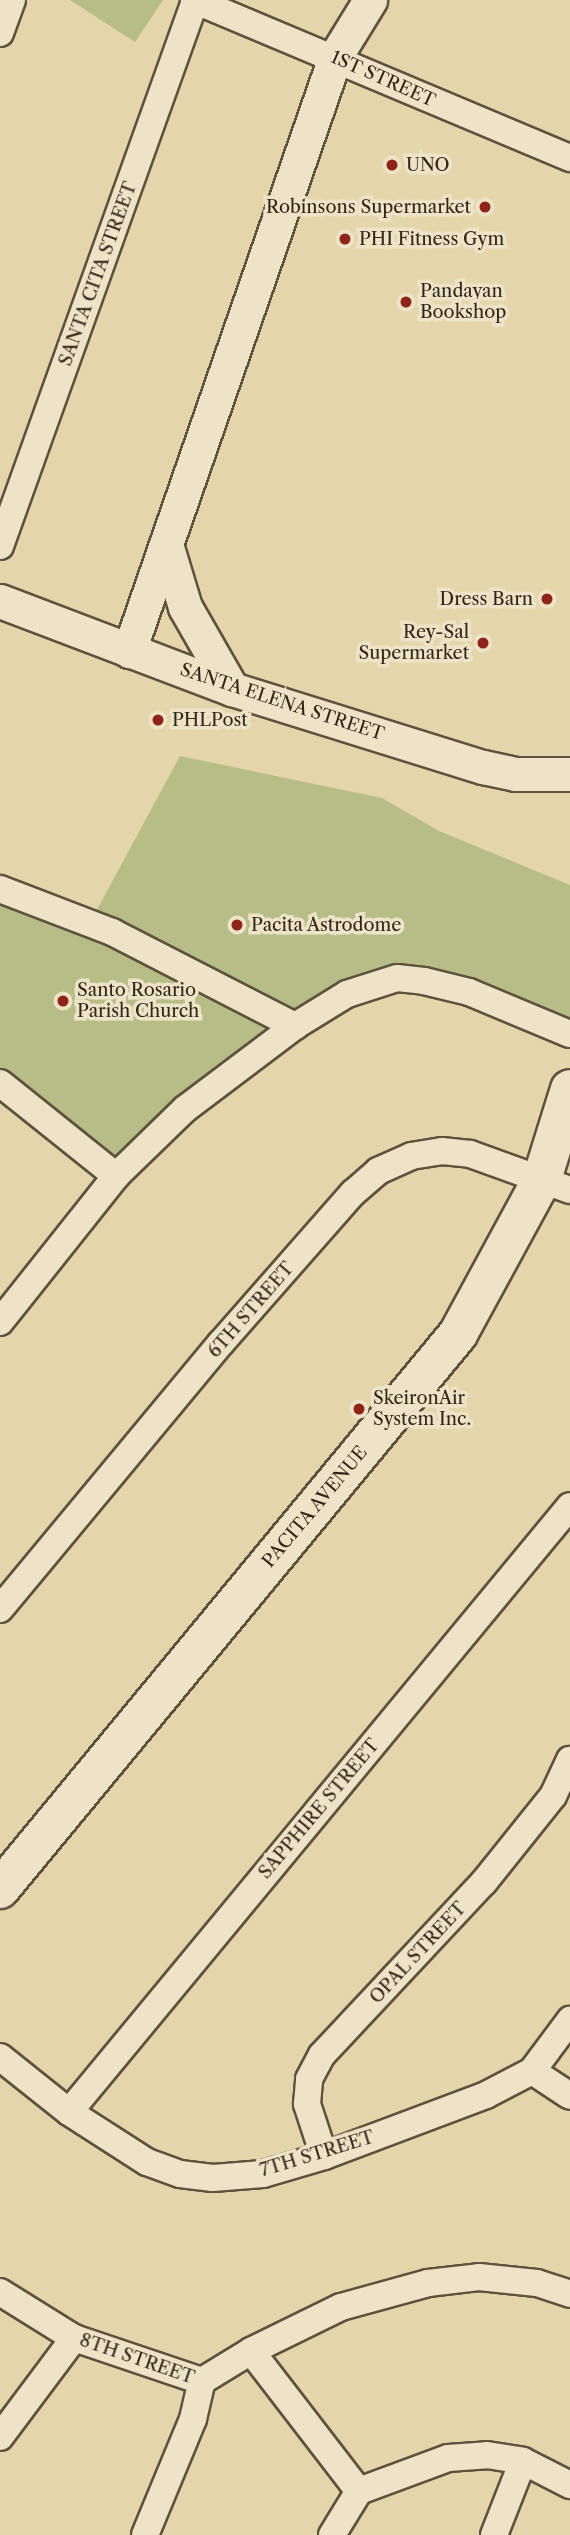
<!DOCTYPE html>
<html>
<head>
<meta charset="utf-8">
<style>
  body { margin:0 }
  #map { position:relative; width:570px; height:2535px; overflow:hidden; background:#e4d5ab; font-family:"Libre Caslon Text",serif }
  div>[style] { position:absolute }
  .green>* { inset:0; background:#b6bd87 }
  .roads { filter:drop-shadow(2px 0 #5e523d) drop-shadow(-2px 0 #5e523d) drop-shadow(0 2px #5e523d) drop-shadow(0 -2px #5e523d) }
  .minor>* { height:26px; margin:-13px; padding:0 13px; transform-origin:13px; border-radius:13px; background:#ede4c8 }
  .tertiary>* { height:33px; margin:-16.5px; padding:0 16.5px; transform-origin:16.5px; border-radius:16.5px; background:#ede4c8 }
  .secondary>* { height:38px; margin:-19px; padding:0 19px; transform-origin:19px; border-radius:19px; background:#ede4c8 }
  .dots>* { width:19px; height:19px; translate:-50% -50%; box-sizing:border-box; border:4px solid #ede4c8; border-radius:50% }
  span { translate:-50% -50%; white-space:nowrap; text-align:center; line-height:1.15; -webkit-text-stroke:7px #ede4c8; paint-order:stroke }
  .street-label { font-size:18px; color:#312618 }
  .poi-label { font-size:18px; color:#312618 }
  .left { translate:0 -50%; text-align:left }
  .right { translate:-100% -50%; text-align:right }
</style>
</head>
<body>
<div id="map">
  <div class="green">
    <i style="clip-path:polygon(70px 0,163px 0,135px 42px)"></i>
    <i style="clip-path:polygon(180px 756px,382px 798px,439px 831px,570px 885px,570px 1034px,394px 975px,295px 1026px,93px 917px)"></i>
    <i style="clip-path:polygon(0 890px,288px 1025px,114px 1162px,0 1077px)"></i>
  </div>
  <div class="roads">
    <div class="minor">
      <i style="left:194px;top:0;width:408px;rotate:22.8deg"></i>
      <i style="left:0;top:33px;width:35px;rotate:-70deg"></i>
      <i style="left:0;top:546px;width:579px;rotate:-70.31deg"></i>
      <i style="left:0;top:889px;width:120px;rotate:21deg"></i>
      <i style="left:112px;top:932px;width:206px;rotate:27.2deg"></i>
      <i style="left:0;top:1083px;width:149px;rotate:38.7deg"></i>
      <i style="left:0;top:1322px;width:186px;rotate:-51.5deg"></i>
      <i style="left:116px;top:1176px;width:96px;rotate:-44.2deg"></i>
      <i style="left:185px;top:1109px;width:138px;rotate:-37deg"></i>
      <i style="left:295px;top:1026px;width:61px;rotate:-31.6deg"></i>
      <i style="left:347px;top:994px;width:52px;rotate:-17.7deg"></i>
      <i style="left:397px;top:978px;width:27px;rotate:6deg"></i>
      <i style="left:424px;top:981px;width:46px;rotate:13.7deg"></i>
      <i style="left:469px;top:992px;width:109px;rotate:22.6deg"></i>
      <i style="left:0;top:1609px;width:346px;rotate:-50.3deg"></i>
      <i style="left:221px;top:1343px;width:200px;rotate:-48.7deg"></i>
      <i style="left:353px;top:1193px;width:33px;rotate:-41deg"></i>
      <i style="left:378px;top:1171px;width:36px;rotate:-24deg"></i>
      <i style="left:411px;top:1156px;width:31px;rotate:-9deg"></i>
      <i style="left:442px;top:1151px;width:28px;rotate:6deg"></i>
      <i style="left:470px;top:1154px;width:106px;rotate:19.8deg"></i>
      <i style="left:0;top:2057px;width:88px;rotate:38.6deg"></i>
      <i style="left:69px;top:2112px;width:93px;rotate:32.7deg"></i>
      <i style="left:147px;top:2162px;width:35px;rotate:20deg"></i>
      <i style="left:180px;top:2174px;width:33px;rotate:7deg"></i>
      <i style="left:213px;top:2178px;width:50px;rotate:-4.6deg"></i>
      <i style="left:263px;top:2174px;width:64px;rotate:-16.4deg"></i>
      <i style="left:324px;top:2156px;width:173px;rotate:-20.6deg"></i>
      <i style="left:486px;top:2095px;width:52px;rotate:-27.6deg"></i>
      <i style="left:532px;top:2071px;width:64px;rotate:-53.3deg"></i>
      <i style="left:532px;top:2071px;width:45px;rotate:33.3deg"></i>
      <i style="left:69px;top:2112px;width:786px;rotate:-50.42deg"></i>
      <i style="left:324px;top:2156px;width:55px;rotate:-108.1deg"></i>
      <i style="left:307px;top:2104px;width:25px;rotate:-85deg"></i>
      <i style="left:309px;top:2079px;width:27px;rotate:-62deg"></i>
      <i style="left:322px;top:2055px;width:237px;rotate:-46.9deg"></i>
      <i style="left:484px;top:1882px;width:110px;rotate:-51.3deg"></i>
      <i style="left:553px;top:1796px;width:40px;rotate:-65deg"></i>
      <i style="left:0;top:2292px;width:87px;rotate:31.9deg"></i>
      <i style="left:74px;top:2338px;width:135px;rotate:18.6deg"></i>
      <i style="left:251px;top:2351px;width:177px;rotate:52.4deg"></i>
      <i style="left:202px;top:2381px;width:57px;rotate:-31.5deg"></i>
      <i style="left:251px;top:2351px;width:100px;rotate:-26.1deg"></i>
      <i style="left:341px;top:2307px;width:90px;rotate:-15.4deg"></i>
      <i style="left:428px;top:2283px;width:51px;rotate:-6.7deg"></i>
      <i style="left:479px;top:2277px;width:58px;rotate:5.9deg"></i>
      <i style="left:537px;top:2283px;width:35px;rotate:18deg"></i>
      <i style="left:0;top:2437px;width:124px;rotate:-53.2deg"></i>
      <i style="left:145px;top:2535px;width:126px;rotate:-67.5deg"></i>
      <i style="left:193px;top:2419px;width:39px;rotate:-77deg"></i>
      <i style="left:332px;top:2535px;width:52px;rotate:-58.5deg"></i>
      <i style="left:359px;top:2491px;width:95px;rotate:-20.3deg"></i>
      <i style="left:448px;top:2458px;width:39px;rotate:-4deg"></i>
      <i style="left:487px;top:2455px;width:36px;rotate:9deg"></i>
      <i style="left:523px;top:2461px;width:53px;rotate:27.1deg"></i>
      <i style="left:494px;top:2535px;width:79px;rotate:-68.6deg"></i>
    </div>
    <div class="tertiary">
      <i style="left:166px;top:544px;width:66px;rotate:73.2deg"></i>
      <i style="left:185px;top:607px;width:95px;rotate:60.2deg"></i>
      <i style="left:0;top:601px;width:248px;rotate:20.8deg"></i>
      <i style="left:232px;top:689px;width:263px;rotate:17.3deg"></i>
      <i style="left:483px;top:767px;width:33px;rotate:12deg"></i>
      <i style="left:515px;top:774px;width:55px"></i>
      <i style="left:129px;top:651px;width:629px;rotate:-70.87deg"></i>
      <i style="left:335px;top:57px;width:67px;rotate:-58.4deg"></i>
    </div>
    <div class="secondary">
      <i style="left:0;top:1889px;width:720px;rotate:-50.47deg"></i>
      <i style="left:458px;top:1334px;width:176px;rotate:-61.5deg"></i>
      <i style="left:542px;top:1179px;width:94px;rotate:-72.7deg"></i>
    </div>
  </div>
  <div class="dots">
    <i style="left:392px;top:165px;background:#8f2418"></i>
    <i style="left:485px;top:207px;background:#8f2418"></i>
    <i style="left:345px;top:239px;background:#8f2418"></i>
    <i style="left:406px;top:302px;background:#8f2418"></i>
    <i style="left:547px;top:599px;background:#8f2418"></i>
    <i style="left:483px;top:643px;background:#8f2418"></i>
    <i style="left:158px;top:720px;background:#8f2418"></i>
    <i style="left:237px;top:925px;background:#8f2418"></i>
    <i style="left:63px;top:1001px;background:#8f2418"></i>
    <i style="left:359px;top:1409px;background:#8f2418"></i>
  </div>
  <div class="street-label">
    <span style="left:383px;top:79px;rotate:24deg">1ST STREET</span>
    <span style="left:98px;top:274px;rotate:-70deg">SANTA CITA STREET</span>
    <span style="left:282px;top:702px;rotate:18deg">SANTA ELENA STREET</span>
    <span style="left:251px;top:1310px;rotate:-49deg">6TH STREET</span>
    <span style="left:315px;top:1507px;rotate:-50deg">PACITA AVENUE</span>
    <span style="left:319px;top:1809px;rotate:-50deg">SAPPHIRE STREET</span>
    <span style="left:418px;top:1953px;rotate:-47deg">OPAL STREET</span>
    <span style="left:317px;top:2154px;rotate:-17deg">7TH STREET</span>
    <span style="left:137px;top:2359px;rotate:19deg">8TH STREET</span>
  </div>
  <div class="poi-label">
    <span class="left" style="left:406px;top:165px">UNO</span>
    <span class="right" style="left:471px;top:207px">Robinsons Supermarket</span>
    <span class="left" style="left:359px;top:239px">PHI Fitness Gym</span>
    <span class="left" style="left:420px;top:302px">Pandayan<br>Bookshop</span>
    <span class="right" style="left:533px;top:599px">Dress Barn</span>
    <span class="right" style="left:469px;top:643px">Rey-Sal<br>Supermarket</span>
    <span class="left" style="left:172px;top:720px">PHLPost</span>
    <span class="left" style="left:251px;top:925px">Pacita Astrodome</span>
    <span class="left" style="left:77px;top:1001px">Santo Rosario<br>Parish Church</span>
    <span class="left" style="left:373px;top:1409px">SkeironAir<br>System Inc.</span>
  </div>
</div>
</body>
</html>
